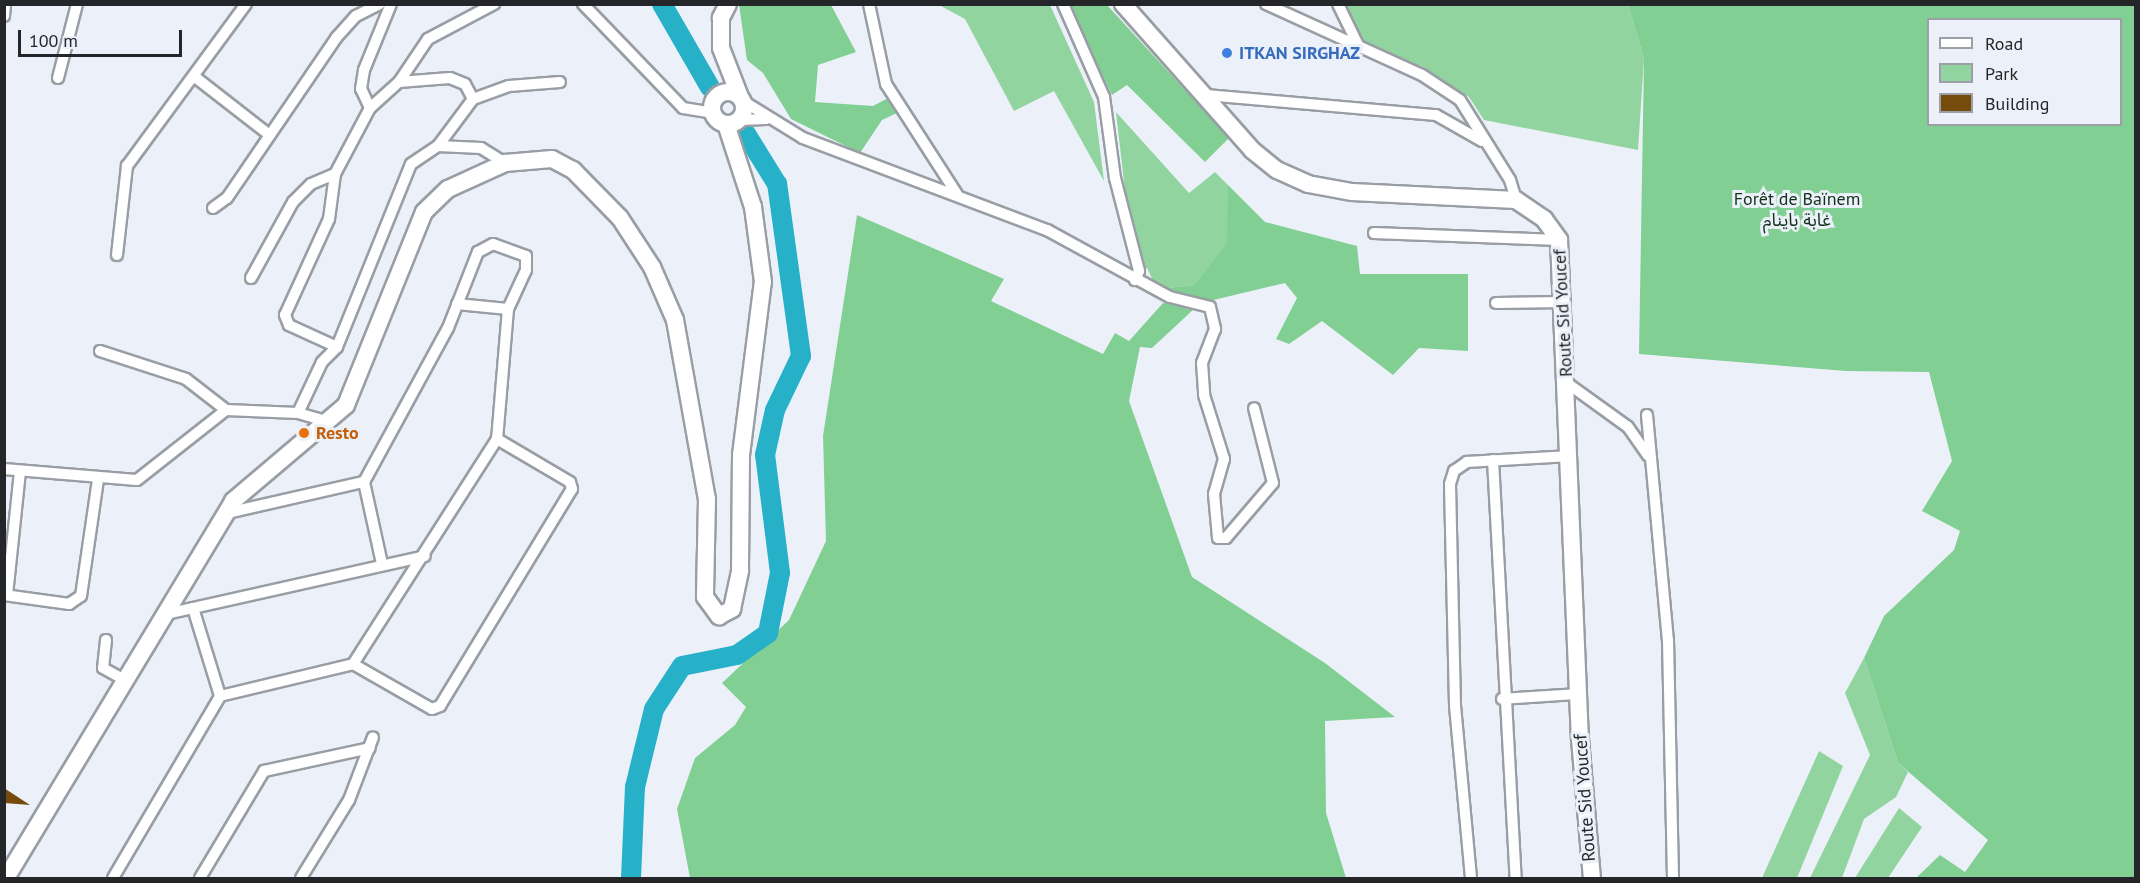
<!DOCTYPE html>
<html>
<head>
<meta charset="utf-8">
<style>
  body { margin:0 }
  #map { position:relative; width:2140px; height:883px; overflow:hidden; background:#ecf1f9; font-family:"PT Sans","Noto Sans Arabic",sans-serif }
  div>[style] { position:absolute }
  .green>* { inset:0; background:#92d4a0 }
  .forest>* { inset:0; background:#82cf94 }
  .river>* { height:20px; margin:-10px; padding:0 10px; transform-origin:10px; border-radius:10px; background:#27b1c8 }
  .building>* { inset:0; background:#754c0c }
  .roads { filter:drop-shadow(2px 0 #999ea5) drop-shadow(-2px 0 #999ea5) drop-shadow(0 2px #999ea5) drop-shadow(0 -2px #999ea5) }
  .street>* { height:10px; margin:-5px; padding:0 5px; transform-origin:5px; border-radius:5px; background:#fff }
  .primary>* { height:16px; margin:-8px; padding:0 8px; transform-origin:8px; border-radius:8px; background:#fff }
  .primary>.ring { margin:-8px; padding:0; box-sizing:content-box; background:none; border:16px solid #fff; border-radius:50% }
  .dots>* { width:16px; height:16px; translate:-50% -50%; box-sizing:border-box; border:3px solid #ecf1f9; border-radius:50% }
  span { translate:-50% -50%; white-space:nowrap; text-align:center; line-height:1.15; -webkit-text-stroke:6px #ecf1f9; paint-order:stroke }
  .shop-label { font-size:18px; color:#366cbe; font-weight:700 }
  .left { translate:0 -50%; text-align:left }
  .park-label { font-size:18px; color:#11311a }
  .street-label { font-size:18px; color:#242629 }
  .food-label { font-size:18px; color:#c56008; font-weight:700 }
  .frame { position:absolute; inset:0; border:6px solid #242629; pointer-events:none }
  .legend { position:absolute; left:1927px; top:18px; width:195px; height:108px; box-sizing:border-box; background:#ecf1f9; border:2px solid #9ca0a6; margin:0; padding:8px 10px; list-style:none; font-size:18px; color:#242629 }
  .legend li { display:flex; align-items:center; gap:12px; height:30px }
  .legend b { width:30px; border:2px solid #9ca0a6 }
  .scale { position:absolute; left:18px; top:30px; width:164px; height:27px; box-sizing:border-box; border:3px solid #242629; border-top:0; padding-left:8px; font-size:18px; line-height:21px; white-space:nowrap; color:#242629; -webkit-text-stroke:4px #ecf1f9; paint-order:stroke }
</style>
</head>
<body>
<div id="map">
  <div class="green">
    <i style="clip-path:polygon(939px 5px,1050px 5px,1094px 102px,1104px 181px,1054px 91px,1014px 111px,965px 19px)"></i>
    <i style="clip-path:polygon(1346px 5px,1628px 5px,1644px 59px,1638px 150px,1484px 120px,1469px 97px,1423px 67px,1363px 43px)"></i>
    <i style="clip-path:polygon(1116px 112px,1189px 193px,1215px 172px,1228px 185px,1228px 243px,1194px 285px,1157px 289px,1147px 268px,1142px 270px,1129px 226px)"></i>
    <i style="clip-path:polygon(1864px 658px,1898px 763px,1908px 772px,1896px 797px,1864px 819px,1842px 878px,1810px 878px,1870px 755px,1845px 693px)"></i>
    <i style="clip-path:polygon(1819px 751px,1843px 766px,1797px 878px,1762px 878px)"></i>
    <i style="clip-path:polygon(1899px 808px,1922px 827px,1888px 878px,1855px 878px)"></i>
  </div>
  <div class="forest">
    <i style="clip-path:polygon(739px 5px,831px 5px,856px 52px,818px 65px,815px 102px,873px 106px,890px 97px,899px 112px,882px 120px,860px 153px,791px 119px,763px 73px,747px 60px)"></i>
    <i style="clip-path:polygon(1067px 5px,1107px 5px,1229px 138px,1205px 162px,1127px 85px,1112px 95px)"></i>
    <i style="clip-path:polygon(evenodd,1628px 5px,2135px 5px,2135px 878px,1916px 878px,1940px 855px,1965px 872px,1988px 840px,1898px 763px,1864px 658px,1884px 616px,1954px 550px,1960px 531px,1922px 511px,1952px 461px,1929px 372px,1846px 371px,1639px 354px,1644px 59px,1628px 5px,1928px 20px,2120px 20px,2120px 124px,1928px 124px,1928px 20px)"></i>
    <i style="clip-path:polygon(1228px 185px,1265px 222px,1357px 246px,1360px 274px,1468px 274px,1468px 351px,1419px 348px,1393px 375px,1322px 321px,1289px 344px,1276px 339px,1297px 298px,1285px 283px,1201px 303px,1157px 289px,1194px 285px,1227px 243px)"></i>
    <i style="clip-path:polygon(857px 215px,1004px 279px,991px 301px,1103px 354px,1115px 333px,1129px 341px,1163px 303px,1194px 309px,1152px 348px,1140px 347px,1129px 401px,1192px 577px,1325px 663px,1395px 717px,1325px 721px,1326px 813px,1346px 878px,690px 878px,677px 809px,695px 758px,735px 725px,746px 707px,722px 683px,789px 620px,826px 541px,823px 436px)"></i>
  </div>
  <div class="river">
    <i style="left:662px;top:4px;width:96px;rotate:60deg"></i>
    <i style="left:631px;top:878px;width:91px;rotate:-87.5deg"></i>
    <i style="left:635px;top:787px;width:80px;rotate:-76.3deg"></i>
    <i style="left:654px;top:709px;width:51px;rotate:-56.9deg"></i>
    <i style="left:682px;top:666px;width:56px;rotate:-11.3deg"></i>
    <i style="left:737px;top:655px;width:38px;rotate:-35deg"></i>
    <i style="left:768px;top:633px;width:61px;rotate:-78.7deg"></i>
    <i style="left:780px;top:573px;width:119px;rotate:-97.2deg"></i>
    <i style="left:765px;top:455px;width:46px;rotate:-77.5deg"></i>
    <i style="left:775px;top:410px;width:60px;rotate:-64.3deg"></i>
    <i style="left:801px;top:356px;width:174px;rotate:-97.9deg"></i>
    <i style="left:777px;top:184px;width:59px;rotate:-121.8deg"></i>
  </div>
  <div class="building">
    <i style="clip-path:polygon(4px 788px,30px 805px,4px 803px)"></i>
  </div>
  <div class="roads">
    <div class="street">
      <i style="left:583px;top:4px;width:144px;rotate:46.1deg"></i>
      <i style="left:683px;top:108px;width:30px;rotate:9deg"></i>
      <i style="left:869px;top:4px;width:82px;rotate:78deg"></i>
      <i style="left:886px;top:84px;width:131px;rotate:57.2deg"></i>
      <i style="left:1063px;top:4px;width:102px;rotate:66.2deg"></i>
      <i style="left:1104px;top:97px;width:82px;rotate:82.3deg"></i>
      <i style="left:1115px;top:178px;width:96px;rotate:75.5deg"></i>
      <i style="left:1139px;top:271px;width:10px;rotate:114deg"></i>
      <i style="left:1266px;top:4px;width:171px;rotate:24.5deg"></i>
      <i style="left:1422px;top:75px;width:45px;rotate:33.3deg"></i>
      <i style="left:1460px;top:100px;width:94px;rotate:58deg"></i>
      <i style="left:1510px;top:180px;width:21px;rotate:73deg"></i>
      <i style="left:1338px;top:4px;width:48px;rotate:64deg"></i>
      <i style="left:4px;top:16px;width:12px;rotate:-85deg"></i>
      <i style="left:195px;top:77px;width:91px;rotate:37.9deg"></i>
      <i style="left:58px;top:78px;width:76px;rotate:-75.6deg"></i>
      <i style="left:399px;top:82px;width:52px;rotate:-56deg"></i>
      <i style="left:428px;top:39px;width:75px;rotate:-27.9deg"></i>
      <i style="left:1206px;top:95px;width:231px;rotate:5deg"></i>
      <i style="left:1436px;top:115px;width:53px;rotate:29.5deg"></i>
      <i style="left:473px;top:99px;width:38px;rotate:-20deg"></i>
      <i style="left:509px;top:86px;width:51px;rotate:-4.5deg"></i>
      <i style="left:743px;top:101px;width:70px;rotate:31.7deg"></i>
      <i style="left:803px;top:138px;width:261px;rotate:20.7deg"></i>
      <i style="left:1047px;top:230px;width:140px;rotate:28.6deg"></i>
      <i style="left:1170px;top:297px;width:41px;rotate:14deg"></i>
      <i style="left:1210px;top:307px;width:23px;rotate:77deg"></i>
      <i style="left:1215px;top:329px;width:36px;rotate:111deg"></i>
      <i style="left:1202px;top:363px;width:32px;rotate:86deg"></i>
      <i style="left:1204px;top:395px;width:67px;rotate:72.6deg"></i>
      <i style="left:1224px;top:459px;width:36px;rotate:106deg"></i>
      <i style="left:1214px;top:494px;width:44px;rotate:84.8deg"></i>
      <i style="left:1218px;top:538px;width:8px"></i>
      <i style="left:1226px;top:538px;width:72px;rotate:-49.5deg"></i>
      <i style="left:1273px;top:483px;width:77px;rotate:-104.2deg"></i>
      <i style="left:370px;top:108px;width:21px;rotate:-115deg"></i>
      <i style="left:361px;top:89px;width:19px;rotate:-81deg"></i>
      <i style="left:364px;top:70px;width:71px;rotate:-67.8deg"></i>
      <i style="left:739px;top:120px;width:27px;rotate:-2deg"></i>
      <i style="left:213px;top:208px;width:17px;rotate:-36deg"></i>
      <i style="left:227px;top:198px;width:194px;rotate:-55.7deg"></i>
      <i style="left:336px;top:38px;width:30px;rotate:-48deg"></i>
      <i style="left:356px;top:16px;width:27px;rotate:-27deg"></i>
      <i style="left:1374px;top:233px;width:185px;rotate:2.2deg"></i>
      <i style="left:117px;top:255px;width:90px;rotate:-83.6deg"></i>
      <i style="left:127px;top:166px;width:201px;rotate:-53.7deg"></i>
      <i style="left:251px;top:278px;width:87px;rotate:-61.1deg"></i>
      <i style="left:293px;top:202px;width:25px;rotate:-45deg"></i>
      <i style="left:311px;top:184px;width:26px;rotate:-23deg"></i>
      <i style="left:1496px;top:303px;width:68px;rotate:-0.8deg"></i>
      <i style="left:457px;top:304px;width:51px;rotate:5.6deg"></i>
      <i style="left:337px;top:347px;width:53px;rotate:-155.4deg"></i>
      <i style="left:289px;top:325px;width:11px;rotate:-112deg"></i>
      <i style="left:285px;top:315px;width:106px;rotate:-65.4deg"></i>
      <i style="left:329px;top:219px;width:45px;rotate:-82.4deg"></i>
      <i style="left:335px;top:174px;width:75px;rotate:-62.1deg"></i>
      <i style="left:370px;top:108px;width:39px;rotate:-42deg"></i>
      <i style="left:399px;top:82px;width:51px;rotate:-4.5deg"></i>
      <i style="left:450px;top:78px;width:16px;rotate:22deg"></i>
      <i style="left:465px;top:84px;width:17px;rotate:62deg"></i>
      <i style="left:473px;top:99px;width:59px;rotate:126.7deg"></i>
      <i style="left:438px;top:146px;width:43px;rotate:2.7deg"></i>
      <i style="left:481px;top:148px;width:28px;rotate:32deg"></i>
      <i style="left:100px;top:351px;width:90px;rotate:18deg"></i>
      <i style="left:186px;top:379px;width:51px;rotate:37.8deg"></i>
      <i style="left:1567px;top:383px;width:75px;rotate:35.8deg"></i>
      <i style="left:1628px;top:427px;width:35px;rotate:55deg"></i>
      <i style="left:298px;top:413px;width:56px;rotate:-64.8deg"></i>
      <i style="left:322px;top:362px;width:21px;rotate:-45deg"></i>
      <i style="left:337px;top:347px;width:197px;rotate:-68deg"></i>
      <i style="left:411px;top:164px;width:32px;rotate:-34deg"></i>
      <i style="left:1647px;top:415px;width:226px;rotate:84.7deg"></i>
      <i style="left:1668px;top:640px;width:238px;rotate:88.8deg"></i>
      <i style="left:1493px;top:460px;width:419px;rotate:86.9deg"></i>
      <i style="left:4px;top:469px;width:133px;rotate:4.7deg"></i>
      <i style="left:137px;top:480px;width:113px;rotate:-38.2deg"></i>
      <i style="left:226px;top:410px;width:72px;rotate:2.4deg"></i>
      <i style="left:298px;top:413px;width:33px;rotate:16deg"></i>
      <i style="left:364px;top:482px;width:84px;rotate:77.6deg"></i>
      <i style="left:227px;top:513px;width:140px;rotate:-12.8deg"></i>
      <i style="left:364px;top:482px;width:175px;rotate:-61.4deg"></i>
      <i style="left:448px;top:328px;width:82px;rotate:-68.5deg"></i>
      <i style="left:478px;top:252px;width:17px;rotate:-28deg"></i>
      <i style="left:493px;top:244px;width:35px;rotate:20deg"></i>
      <i style="left:526px;top:256px;width:14px;rotate:90deg"></i>
      <i style="left:526px;top:270px;width:43px;rotate:114.8deg"></i>
      <i style="left:508px;top:309px;width:130px;rotate:94.8deg"></i>
      <i style="left:497px;top:439px;width:267px;rotate:122.6deg"></i>
      <i style="left:4px;top:595px;width:66px;rotate:7.9deg"></i>
      <i style="left:69px;top:604px;width:14px;rotate:-34deg"></i>
      <i style="left:81px;top:596px;width:117px;rotate:-81.7deg"></i>
      <i style="left:7px;top:595px;width:124px;rotate:-84deg"></i>
      <i style="left:193px;top:608px;width:92px;rotate:72.9deg"></i>
      <i style="left:166px;top:614px;width:265px;rotate:-12.6deg"></i>
      <i style="left:106px;top:640px;width:28px;rotate:96deg"></i>
      <i style="left:103px;top:668px;width:25px;rotate:29deg"></i>
      <i style="left:1502px;top:699px;width:76px;rotate:-3.8deg"></i>
      <i style="left:113px;top:878px;width:211px;rotate:-59.5deg"></i>
      <i style="left:220px;top:696px;width:137px;rotate:-13.5deg"></i>
      <i style="left:353px;top:664px;width:91px;rotate:29.7deg"></i>
      <i style="left:432px;top:709px;width:9px;rotate:-21deg"></i>
      <i style="left:440px;top:706px;width:254px;rotate:-58.7deg"></i>
      <i style="left:572px;top:489px;width:7px;rotate:-106deg"></i>
      <i style="left:570px;top:482px;width:85px;rotate:-149.5deg"></i>
      <i style="left:200px;top:878px;width:125px;rotate:-59.1deg"></i>
      <i style="left:264px;top:771px;width:108px;rotate:-12.2deg"></i>
      <i style="left:301px;top:878px;width:92px;rotate:-58.4deg"></i>
      <i style="left:349px;top:800px;width:67px;rotate:-69.1deg"></i>
      <i style="left:1471px;top:878px;width:174px;rotate:-95.3deg"></i>
      <i style="left:1455px;top:705px;width:221px;rotate:-91.3deg"></i>
      <i style="left:1450px;top:484px;width:14px;rotate:-73deg"></i>
      <i style="left:1454px;top:471px;width:16px;rotate:-35deg"></i>
      <i style="left:1467px;top:462px;width:103px;rotate:-3.3deg"></i>
    </div>
    <div class="primary">
      <i style="left:728px;top:4px;width:16px;rotate:117deg"></i>
      <i style="left:721px;top:18px;width:30px;rotate:90deg"></i>
      <i style="left:721px;top:48px;width:53px;rotate:68.8deg"></i>
      <i style="left:1123px;top:4px;width:195px;rotate:48.5deg"></i>
      <i style="left:1252px;top:150px;width:32px;rotate:39deg"></i>
      <i style="left:1277px;top:170px;width:34px;rotate:24deg"></i>
      <i style="left:1308px;top:184px;width:45px;rotate:10.3deg"></i>
      <i style="left:1352px;top:192px;width:164px;rotate:2.8deg"></i>
      <i style="left:1516px;top:200px;width:34px;rotate:34deg"></i>
      <i style="left:1544px;top:219px;width:26px;rotate:54deg"></i>
      <i style="left:1559px;top:240px;width:499px;rotate:87.6deg"></i>
      <i style="left:1580px;top:739px;width:140px;rotate:85.1deg"></i>
      <i class="ring" style="left:712px;top:92px;width:16px;height:16px"></i>
      <i style="left:6px;top:878px;width:440px;rotate:-58.9deg"></i>
      <i style="left:233px;top:501px;width:148px;rotate:-40.3deg"></i>
      <i style="left:346px;top:405px;width:208px;rotate:-68deg"></i>
      <i style="left:424px;top:212px;width:33px;rotate:-44deg"></i>
      <i style="left:448px;top:189px;width:63px;rotate:-24.5deg"></i>
      <i style="left:505px;top:163px;width:47px;rotate:-4.9deg"></i>
      <i style="left:552px;top:159px;width:24px;rotate:28deg"></i>
      <i style="left:573px;top:170px;width:67px;rotate:45.6deg"></i>
      <i style="left:620px;top:218px;width:59px;rotate:56.9deg"></i>
      <i style="left:652px;top:267px;width:58px;rotate:66.5deg"></i>
      <i style="left:675px;top:320px;width:182px;rotate:79.9deg"></i>
      <i style="left:707px;top:499px;width:98px;rotate:91.2deg"></i>
      <i style="left:705px;top:597px;width:24px;rotate:54deg"></i>
      <i style="left:719px;top:616px;width:15px;rotate:-28deg"></i>
      <i style="left:732px;top:609px;width:40px;rotate:-78deg"></i>
      <i style="left:740px;top:570px;width:115px;rotate:-89.5deg"></i>
      <i style="left:741px;top:455px;width:174px;rotate:-82.8deg"></i>
      <i style="left:763px;top:282px;width:76px;rotate:-97.6deg"></i>
      <i style="left:753px;top:207px;width:87px;rotate:-108deg"></i>
    </div>
  </div>
  <div class="dots">
    <i style="left:1227px;top:53px;background:#3f7fe0"></i>
    <i style="left:304px;top:433px;background:#e8710a"></i>
  </div>
  <div class="shop-label">
    <span class="left" style="left:1239px;top:53px">ITKAN SIRGHAZ</span>
  </div>
  <div class="park-label">
    <span style="left:1797px;top:210px">Forêt de Baïnem<br>غابة باينام</span>
  </div>
  <div class="street-label">
    <span style="left:1563px;top:313px;rotate:-93deg">Route Sid Youcef</span>
    <span style="left:1585px;top:798px;rotate:-94deg">Route Sid Youcef</span>
  </div>
  <div class="food-label">
    <span class="left" style="left:316px;top:433px">Resto</span>
  </div>
  <div class="frame"></div>
  <ul class="legend">
  <li><b style="height:8px;background:#fff"></b>Road</li>
  <li><b style="height:16px;background:#92d4a0"></b>Park</li>
  <li><b style="height:16px;background:#754c0c"></b>Building</li>
  </ul>
  <div class="scale">100 m</div>
</div>
</body>
</html>
